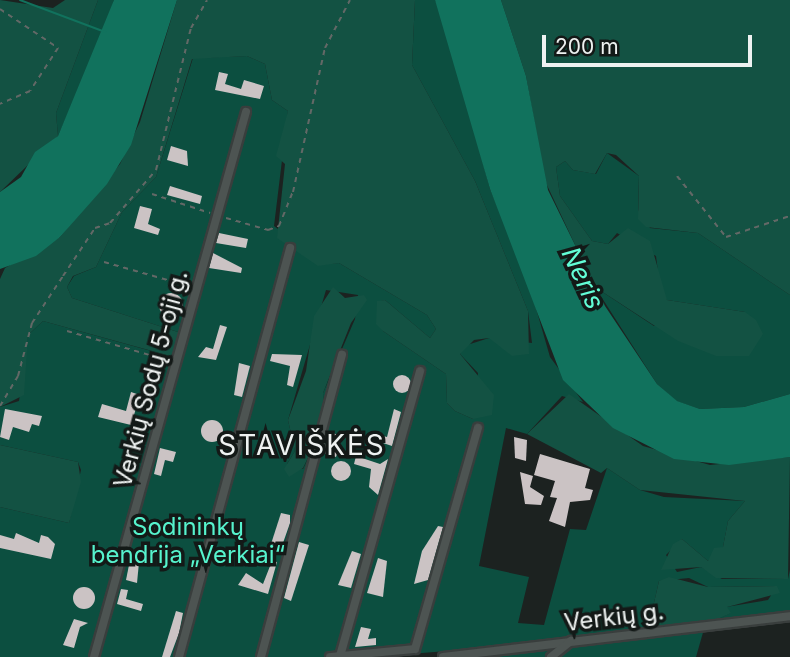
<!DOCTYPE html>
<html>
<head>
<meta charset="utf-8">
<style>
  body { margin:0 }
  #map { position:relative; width:790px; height:657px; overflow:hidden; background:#1c2220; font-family:Inter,sans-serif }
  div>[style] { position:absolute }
  .green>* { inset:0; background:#0c4f40 }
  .forest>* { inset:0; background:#135243 }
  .water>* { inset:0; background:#11725d }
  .stream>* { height:2px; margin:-1px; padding:0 1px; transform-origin:1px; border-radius:1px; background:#11725d }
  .building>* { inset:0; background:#cbc3c4 }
  .round { border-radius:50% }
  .path>* { height:2px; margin-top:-1px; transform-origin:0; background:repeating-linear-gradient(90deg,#636866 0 5px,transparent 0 10px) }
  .roads { filter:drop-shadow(2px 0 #393e3d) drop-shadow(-2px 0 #393e3d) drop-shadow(0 2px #393e3d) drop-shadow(0 -2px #393e3d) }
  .street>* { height:8px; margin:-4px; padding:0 4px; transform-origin:4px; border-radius:4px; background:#4d5452 }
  span { translate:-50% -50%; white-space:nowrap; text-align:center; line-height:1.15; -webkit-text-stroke:7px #131917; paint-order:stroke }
  .street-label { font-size:24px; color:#eef2f1 }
  .park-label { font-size:24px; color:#56f3cd }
  .water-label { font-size:26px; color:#62fdd6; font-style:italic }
  .quarter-label { font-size:28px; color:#eef2f1; letter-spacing:2px }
  .scale { position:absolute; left:542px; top:35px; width:210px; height:32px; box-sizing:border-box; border:4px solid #eef2f1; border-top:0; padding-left:9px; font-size:21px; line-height:24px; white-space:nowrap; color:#eef2f1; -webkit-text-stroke:5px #131917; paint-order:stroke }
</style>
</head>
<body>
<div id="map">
  <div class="green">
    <i style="clip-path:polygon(98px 0,114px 0,111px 16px,58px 136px,56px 113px)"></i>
    <i style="clip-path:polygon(evenodd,415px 0,435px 0,445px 22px,490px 189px,527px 277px,550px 357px,583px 402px,562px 396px,527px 434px,506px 428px,479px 566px,529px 577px,518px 623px,544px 625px,570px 529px,586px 530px,607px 468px,640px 490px,664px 497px,745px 501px,728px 521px,723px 547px,708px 561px,682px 539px,666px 555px,677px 572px,701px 567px,722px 579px,788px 579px,790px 570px,790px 611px,716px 620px,730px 613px,726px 607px,768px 600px,777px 586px,708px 587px,689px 578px,659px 581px,648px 629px,460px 650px,371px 657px,0 657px,0 507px,69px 523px,81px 470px,78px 462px,0 445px,0 407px,19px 401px,28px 335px,43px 321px,173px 357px,181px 333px,72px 298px,67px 287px,74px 276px,96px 267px,122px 212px,156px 177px,193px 58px,247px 56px,265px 64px,272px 100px,288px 111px,274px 226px,325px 264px,339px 263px,427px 315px,436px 329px,430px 338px,385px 300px,377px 302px,383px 331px,446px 374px,447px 403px,455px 411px,473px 419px,478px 373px,460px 354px,464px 346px,489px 338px,532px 343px,528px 311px,475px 181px,412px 65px,415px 0,326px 290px,358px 295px,355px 319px,323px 393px,324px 425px,303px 469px,287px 464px,295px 451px,288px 420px,326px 290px)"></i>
    <i style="clip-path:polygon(607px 153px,639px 176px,638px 210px,650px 228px,698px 233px,790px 295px,790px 394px,744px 407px,700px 409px,676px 401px,657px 384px,595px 287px,654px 326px,745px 312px,667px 300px,661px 295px,656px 256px,617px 233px,608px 244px,592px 241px,560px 196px,556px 167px,565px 161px,573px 170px,596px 174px)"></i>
    <i style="clip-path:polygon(704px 629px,696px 657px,475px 657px)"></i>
  </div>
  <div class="forest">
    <i style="clip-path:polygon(0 0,53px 8px,65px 0,98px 0,56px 113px,58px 136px,0 192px)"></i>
    <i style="clip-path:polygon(177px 0,415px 0,412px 65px,475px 181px,528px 311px,529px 354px,512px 356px,489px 338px,474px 340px,460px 354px,494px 395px,492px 415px,473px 419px,455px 411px,447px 403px,446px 374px,383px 331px,376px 324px,377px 301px,385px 300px,430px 338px,436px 329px,427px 315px,339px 263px,318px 266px,277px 238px,285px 164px,276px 156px,288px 111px,272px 100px,265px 64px,247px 56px,192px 59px,156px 177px,122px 212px,96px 267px,73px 276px,67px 287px,72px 298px,181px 333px,174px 357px,43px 321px,28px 335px,24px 395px,0 407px,0 279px,5px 268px,60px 237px,120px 164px,140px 122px)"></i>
    <i style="clip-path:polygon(501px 0,790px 0,790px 295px,698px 233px,646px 227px,638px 219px,639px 176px,616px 155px,607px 153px,595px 174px,573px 170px,565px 161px,556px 167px,560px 196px,592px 241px,608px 244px,628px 228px,650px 241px,667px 300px,745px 312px,756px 320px,763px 334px,749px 356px,716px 356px,678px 341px,595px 287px,545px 181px,526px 76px)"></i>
    <i style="clip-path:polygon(333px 287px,345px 298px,364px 295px,367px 300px,351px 323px,323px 393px,324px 425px,303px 468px,289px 477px,284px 469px,295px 451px,288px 420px,306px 371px,314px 316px)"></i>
    <i style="clip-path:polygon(569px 394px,643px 446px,710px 465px,790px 457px,788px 579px,716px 578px,701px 567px,661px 570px,673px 544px,682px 539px,708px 561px,714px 548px,723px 547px,728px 521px,745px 501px,640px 490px,607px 468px,601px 473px,527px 434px)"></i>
    <i style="clip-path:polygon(0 445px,78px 462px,81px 482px,69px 523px,0 507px)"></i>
    <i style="clip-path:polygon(669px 577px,708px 587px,777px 586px,780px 593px,727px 607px,731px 613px,716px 620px,648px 629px,659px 581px)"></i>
  </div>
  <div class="water">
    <i style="clip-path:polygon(114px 0,177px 0,131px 145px,107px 184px,60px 237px,36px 256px,0 269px,0 192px,21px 177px,35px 152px,58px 136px)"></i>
    <i style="clip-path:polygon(435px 0,501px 0,526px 76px,548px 190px,605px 306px,657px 384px,677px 401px,700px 409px,744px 407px,790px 394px,790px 457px,729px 465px,674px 459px,613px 428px,563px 380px,490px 189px)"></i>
  </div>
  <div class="stream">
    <i style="left:20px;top:0;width:91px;rotate:20.6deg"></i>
  </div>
  <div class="building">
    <i style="clip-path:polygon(219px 72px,228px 74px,225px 84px,241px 89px,244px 80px,264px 86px,260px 99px,215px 90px)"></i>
    <i style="clip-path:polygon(171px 146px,187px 151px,188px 166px,167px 160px)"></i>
    <i style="clip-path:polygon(170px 186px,202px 196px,200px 204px,167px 195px)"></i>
    <i style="clip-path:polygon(140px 206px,152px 209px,148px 224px,160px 229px,158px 235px,134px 228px)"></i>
    <i style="clip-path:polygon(219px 233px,248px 239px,246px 248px,216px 243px)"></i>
    <i style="clip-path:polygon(213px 253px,242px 268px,241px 273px,209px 268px)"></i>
    <i class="round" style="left:159px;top:293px;width:24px;height:24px"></i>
    <i style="clip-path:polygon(220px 325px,227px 327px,216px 360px,198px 357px,206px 347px,213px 349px)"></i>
    <i style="clip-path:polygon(272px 354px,302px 355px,293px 387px,287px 385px,290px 366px,270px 361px)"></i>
    <i style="clip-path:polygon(239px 363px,250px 366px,242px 397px,234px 395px)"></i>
    <i class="round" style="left:393px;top:375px;width:18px;height:18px"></i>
    <i style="clip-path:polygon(131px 392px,140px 395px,131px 425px,98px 417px,102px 404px,126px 411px)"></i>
    <i style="clip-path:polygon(5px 409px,42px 416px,39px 426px,32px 424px,29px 432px,13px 427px,9px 440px,0 437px)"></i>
    <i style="clip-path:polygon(394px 409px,401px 412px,392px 446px,374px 440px,376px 434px,387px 437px)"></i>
    <i class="round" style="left:201px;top:420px;width:22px;height:22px"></i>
    <i style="clip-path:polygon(329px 432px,342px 436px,336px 457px,323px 453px)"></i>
    <i style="clip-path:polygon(514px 437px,527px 440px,526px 461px,515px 458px)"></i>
    <i style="clip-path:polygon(160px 448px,176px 452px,173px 462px,165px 460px,161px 476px,154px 474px)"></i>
    <i style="clip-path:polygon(540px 454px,590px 469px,585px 488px,593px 490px,590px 500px,570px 502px,565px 527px,549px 521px,557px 498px,550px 497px,555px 481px,534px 475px)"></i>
    <i style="clip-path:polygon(356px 456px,380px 464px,388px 459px,378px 495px,369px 487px,371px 469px,354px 464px)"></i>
    <i class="round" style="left:331px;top:461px;width:20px;height:20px"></i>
    <i style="clip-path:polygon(520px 472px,533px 476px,530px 487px,544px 496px,541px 505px,525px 504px)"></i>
    <i style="clip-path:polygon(281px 513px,290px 515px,290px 523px,283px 543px,276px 546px,271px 544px)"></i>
    <i style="clip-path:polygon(438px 526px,443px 527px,428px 580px,414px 584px,422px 551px)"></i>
    <i style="clip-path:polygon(16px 533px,39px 543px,41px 535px,48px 537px,55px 544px,51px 559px,0 548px,0 535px,14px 539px)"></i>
    <i style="clip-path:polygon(299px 542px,309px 545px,291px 601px,284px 598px)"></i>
    <i style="clip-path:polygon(132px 550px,140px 552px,137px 583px,126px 580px)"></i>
    <i style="clip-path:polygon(352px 551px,361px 554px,351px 588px,338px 585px)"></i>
    <i style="clip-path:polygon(378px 558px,387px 561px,383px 597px,367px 593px)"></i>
    <i style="clip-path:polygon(272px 561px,277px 562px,268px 594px,238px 585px,246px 573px,263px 584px)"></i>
    <i class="round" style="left:73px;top:587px;width:22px;height:22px"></i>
    <i style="clip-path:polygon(121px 589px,128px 590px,126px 599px,143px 604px,141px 611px,117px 604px)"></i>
    <i style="clip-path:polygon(176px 611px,183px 613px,179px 633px,170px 657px,162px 657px)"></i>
    <i style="clip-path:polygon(74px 619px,88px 623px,80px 627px,74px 648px,63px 645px)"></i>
    <i style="clip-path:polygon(361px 627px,371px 629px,368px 639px,376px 638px,376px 645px,355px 647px)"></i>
  </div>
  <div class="path">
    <i style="left:0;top:9px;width:70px;rotate:33.9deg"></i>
    <i style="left:58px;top:48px;width:51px;rotate:123.1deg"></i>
    <i style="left:30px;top:91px;width:33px;rotate:157deg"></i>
    <i style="left:677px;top:176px;width:78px;rotate:51.2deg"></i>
    <i style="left:726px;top:237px;width:67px;rotate:-18.2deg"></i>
    <i style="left:152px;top:194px;width:61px;rotate:18.1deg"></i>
    <i style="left:226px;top:218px;width:44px;rotate:15.9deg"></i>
    <i style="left:268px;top:230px;width:12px;rotate:-20deg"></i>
    <i style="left:279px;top:226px;width:37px;rotate:-68deg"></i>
    <i style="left:293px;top:192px;width:148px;rotate:-77.5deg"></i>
    <i style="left:325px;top:48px;width:54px;rotate:-62.5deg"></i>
    <i style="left:104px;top:262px;width:88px;rotate:15.8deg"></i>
    <i style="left:67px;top:331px;width:107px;rotate:16.2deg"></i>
    <i style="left:0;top:406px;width:35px;rotate:-59deg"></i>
    <i style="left:18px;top:376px;width:55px;rotate:-75.2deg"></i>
    <i style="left:32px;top:323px;width:56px;rotate:-56.6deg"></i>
    <i style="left:63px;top:276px;width:58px;rotate:-56.3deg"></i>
    <i style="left:95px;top:228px;width:16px;rotate:-18deg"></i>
    <i style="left:110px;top:223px;width:70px;rotate:-49deg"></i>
    <i style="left:156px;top:170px;width:146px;rotate:-76.2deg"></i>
    <i style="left:191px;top:28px;width:32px;rotate:-60deg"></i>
  </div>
  <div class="roads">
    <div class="street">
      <i style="left:340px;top:656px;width:296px;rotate:-74.3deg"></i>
      <i style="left:94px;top:657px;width:566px;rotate:-74.42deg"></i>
      <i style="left:179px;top:657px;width:424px;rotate:-74.8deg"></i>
      <i style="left:261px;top:657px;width:313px;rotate:-75deg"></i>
      <i style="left:330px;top:657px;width:85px;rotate:-5.4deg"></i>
      <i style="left:415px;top:649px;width:230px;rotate:-74.1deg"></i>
      <i style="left:443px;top:657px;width:349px;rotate:-6.7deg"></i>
      <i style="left:551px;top:657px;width:26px;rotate:-39deg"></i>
    </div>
  </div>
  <div class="street-label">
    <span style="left:151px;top:379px;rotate:-75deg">Verkių Sodų 5-oji g.</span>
    <span style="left:614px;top:617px;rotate:-7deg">Verkių g.</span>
  </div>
  <div class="park-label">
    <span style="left:188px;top:541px">Sodininkų<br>bendrija „Verkiai“</span>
  </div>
  <div class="water-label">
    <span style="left:583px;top:278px;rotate:65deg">Neris</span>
  </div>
  <div class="quarter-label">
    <span style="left:302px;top:445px">STAVIŠKĖS</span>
  </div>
  <div class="scale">200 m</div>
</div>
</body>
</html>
